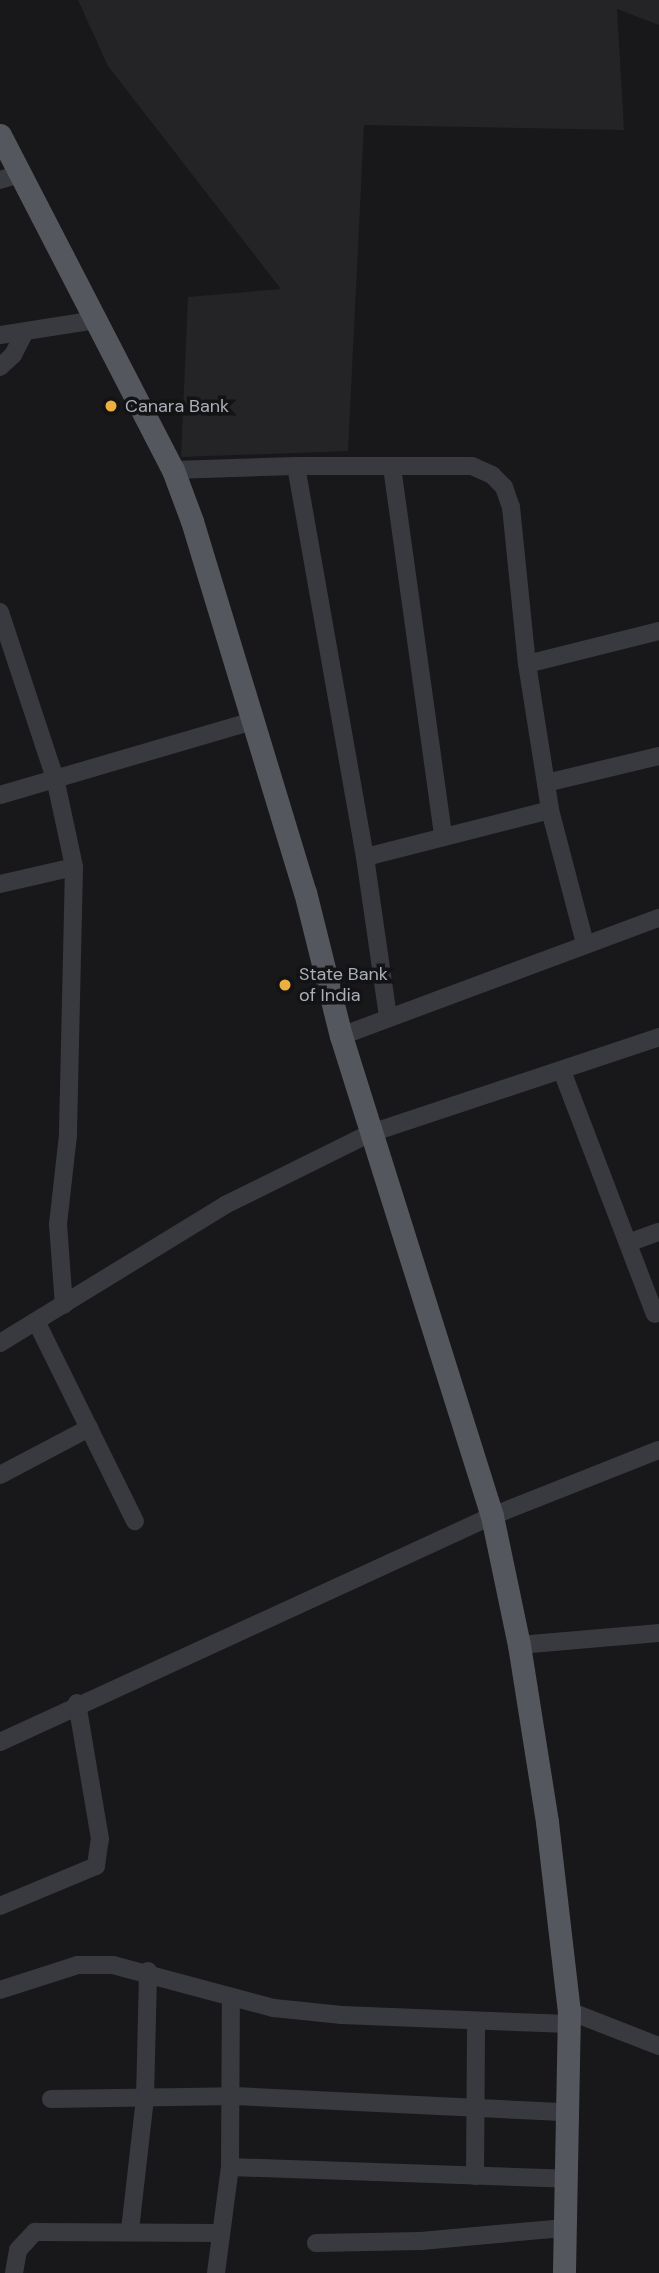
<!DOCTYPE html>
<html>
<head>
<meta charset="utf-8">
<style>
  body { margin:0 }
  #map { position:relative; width:659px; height:2273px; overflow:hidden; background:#18181a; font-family:"DM Sans",sans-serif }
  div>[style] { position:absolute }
  .built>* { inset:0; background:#242427 }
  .minor>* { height:18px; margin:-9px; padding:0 9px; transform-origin:9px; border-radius:9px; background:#393a3f }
  .major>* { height:23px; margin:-11.5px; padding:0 11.5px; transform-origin:11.5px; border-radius:11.5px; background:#55575e }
  .dots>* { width:19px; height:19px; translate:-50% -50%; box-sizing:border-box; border:4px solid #131315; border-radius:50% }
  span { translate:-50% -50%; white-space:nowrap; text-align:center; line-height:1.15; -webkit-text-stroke:7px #131315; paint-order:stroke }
  .poi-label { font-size:18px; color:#abafb9 }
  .left { translate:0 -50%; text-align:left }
</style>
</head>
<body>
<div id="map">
  <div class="built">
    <i style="clip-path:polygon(78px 0,659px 0,659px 25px,617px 9px,624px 130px,364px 125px,348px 451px,181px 457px,188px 297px,281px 289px,108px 66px)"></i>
  </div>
  <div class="minor">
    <i style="left:0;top:180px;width:21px;rotate:-17deg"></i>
    <i style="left:0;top:335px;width:97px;rotate:-8.9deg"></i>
    <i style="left:0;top:367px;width:18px;rotate:-43deg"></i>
    <i style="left:13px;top:355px;width:25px;rotate:-63deg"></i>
    <i style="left:296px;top:466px;width:176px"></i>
    <i style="left:472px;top:466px;width:22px;rotate:24deg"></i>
    <i style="left:492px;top:475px;width:17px;rotate:45deg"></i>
    <i style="left:504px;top:487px;width:21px;rotate:71deg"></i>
    <i style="left:511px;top:507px;width:158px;rotate:84.2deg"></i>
    <i style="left:527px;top:664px;width:148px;rotate:81deg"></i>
    <i style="left:550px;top:810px;width:191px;rotate:165.7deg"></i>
    <i style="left:392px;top:467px;width:373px;rotate:82.1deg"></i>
    <i style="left:173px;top:470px;width:123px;rotate:-1.9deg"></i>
    <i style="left:296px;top:466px;width:397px;rotate:80deg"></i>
    <i style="left:365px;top:857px;width:162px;rotate:81.8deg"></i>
    <i style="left:0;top:612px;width:175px;rotate:71.7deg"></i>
    <i style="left:55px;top:778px;width:91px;rotate:77.9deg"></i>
    <i style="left:74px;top:867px;width:268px;rotate:91.3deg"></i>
    <i style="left:68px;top:1135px;width:90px;rotate:96.4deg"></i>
    <i style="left:58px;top:1224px;width:81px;rotate:85.8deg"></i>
    <i style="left:527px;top:664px;width:136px;rotate:-14deg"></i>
    <i style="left:546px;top:783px;width:116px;rotate:-13.4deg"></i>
    <i style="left:0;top:795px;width:264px;rotate:-16.3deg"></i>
    <i style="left:550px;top:810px;width:138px;rotate:75.3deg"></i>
    <i style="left:0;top:884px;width:76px;rotate:-12.9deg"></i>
    <i style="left:341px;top:1036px;width:339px;rotate:-20.4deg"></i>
    <i style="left:562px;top:1071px;width:260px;rotate:69.1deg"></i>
    <i style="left:628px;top:1243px;width:33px;rotate:-20deg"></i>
    <i style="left:37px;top:1323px;width:221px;rotate:63.7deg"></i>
    <i style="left:0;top:1343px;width:264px;rotate:-31.5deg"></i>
    <i style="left:225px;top:1205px;width:163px;rotate:-26.3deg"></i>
    <i style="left:371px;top:1133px;width:304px;rotate:-18.4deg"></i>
    <i style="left:0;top:1475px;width:101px;rotate:-27.8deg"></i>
    <i style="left:519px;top:1645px;width:141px;rotate:-4.9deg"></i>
    <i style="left:0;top:1742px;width:541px;rotate:-24.67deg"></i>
    <i style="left:492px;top:1516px;width:180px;rotate:-21.6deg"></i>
    <i style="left:0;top:1906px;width:104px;rotate:-22.6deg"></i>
    <i style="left:96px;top:1866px;width:27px;rotate:-82deg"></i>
    <i style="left:100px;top:1839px;width:138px;rotate:-99.6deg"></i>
    <i style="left:0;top:1990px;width:82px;rotate:-17.8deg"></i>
    <i style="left:78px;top:1965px;width:35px"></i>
    <i style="left:113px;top:1965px;width:167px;rotate:15deg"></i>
    <i style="left:274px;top:2008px;width:68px;rotate:5.9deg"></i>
    <i style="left:342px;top:2015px;width:227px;rotate:2.3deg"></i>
    <i style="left:569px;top:2011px;width:97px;rotate:21.3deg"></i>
    <i style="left:51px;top:2099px;width:183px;rotate:-0.9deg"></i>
    <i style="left:234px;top:2096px;width:333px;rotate:2.8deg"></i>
    <i style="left:230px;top:2167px;width:338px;rotate:2deg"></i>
    <i style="left:475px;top:2176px;width:155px;rotate:-89.6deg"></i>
    <i style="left:130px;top:2230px;width:133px;rotate:-83.5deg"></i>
    <i style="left:145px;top:2098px;width:127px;rotate:-88.6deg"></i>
    <i style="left:316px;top:2243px;width:105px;rotate:-1.1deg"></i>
    <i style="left:421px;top:2241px;width:145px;rotate:-5.2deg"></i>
    <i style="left:14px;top:2273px;width:23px;rotate:-80deg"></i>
    <i style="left:18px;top:2250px;width:25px;rotate:-47deg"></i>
    <i style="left:35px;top:2232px;width:186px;rotate:0.3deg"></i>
    <i style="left:216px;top:2273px;width:107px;rotate:-82.5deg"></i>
    <i style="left:230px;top:2167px;width:168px;rotate:-89.7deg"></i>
  </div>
  <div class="major">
    <i style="left:0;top:135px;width:377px;rotate:62.7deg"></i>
    <i style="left:173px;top:470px;width:54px;rotate:69.6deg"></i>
    <i style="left:192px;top:521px;width:388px;rotate:73.1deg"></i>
    <i style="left:305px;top:892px;width:148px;rotate:76deg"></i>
    <i style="left:341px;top:1036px;width:503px;rotate:72.54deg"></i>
    <i style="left:492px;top:1516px;width:132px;rotate:78.2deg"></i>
    <i style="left:519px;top:1645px;width:179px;rotate:81deg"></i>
    <i style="left:547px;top:1822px;width:190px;rotate:83.4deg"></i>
    <i style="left:569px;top:2011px;width:262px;rotate:91.1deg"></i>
  </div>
  <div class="dots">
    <i style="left:111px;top:406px;background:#edaf3d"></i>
    <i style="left:285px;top:985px;background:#edaf3d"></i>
  </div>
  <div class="poi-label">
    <span class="left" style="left:125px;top:406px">Canara Bank</span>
    <span class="left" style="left:299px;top:985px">State Bank<br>of India</span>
  </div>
</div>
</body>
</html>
